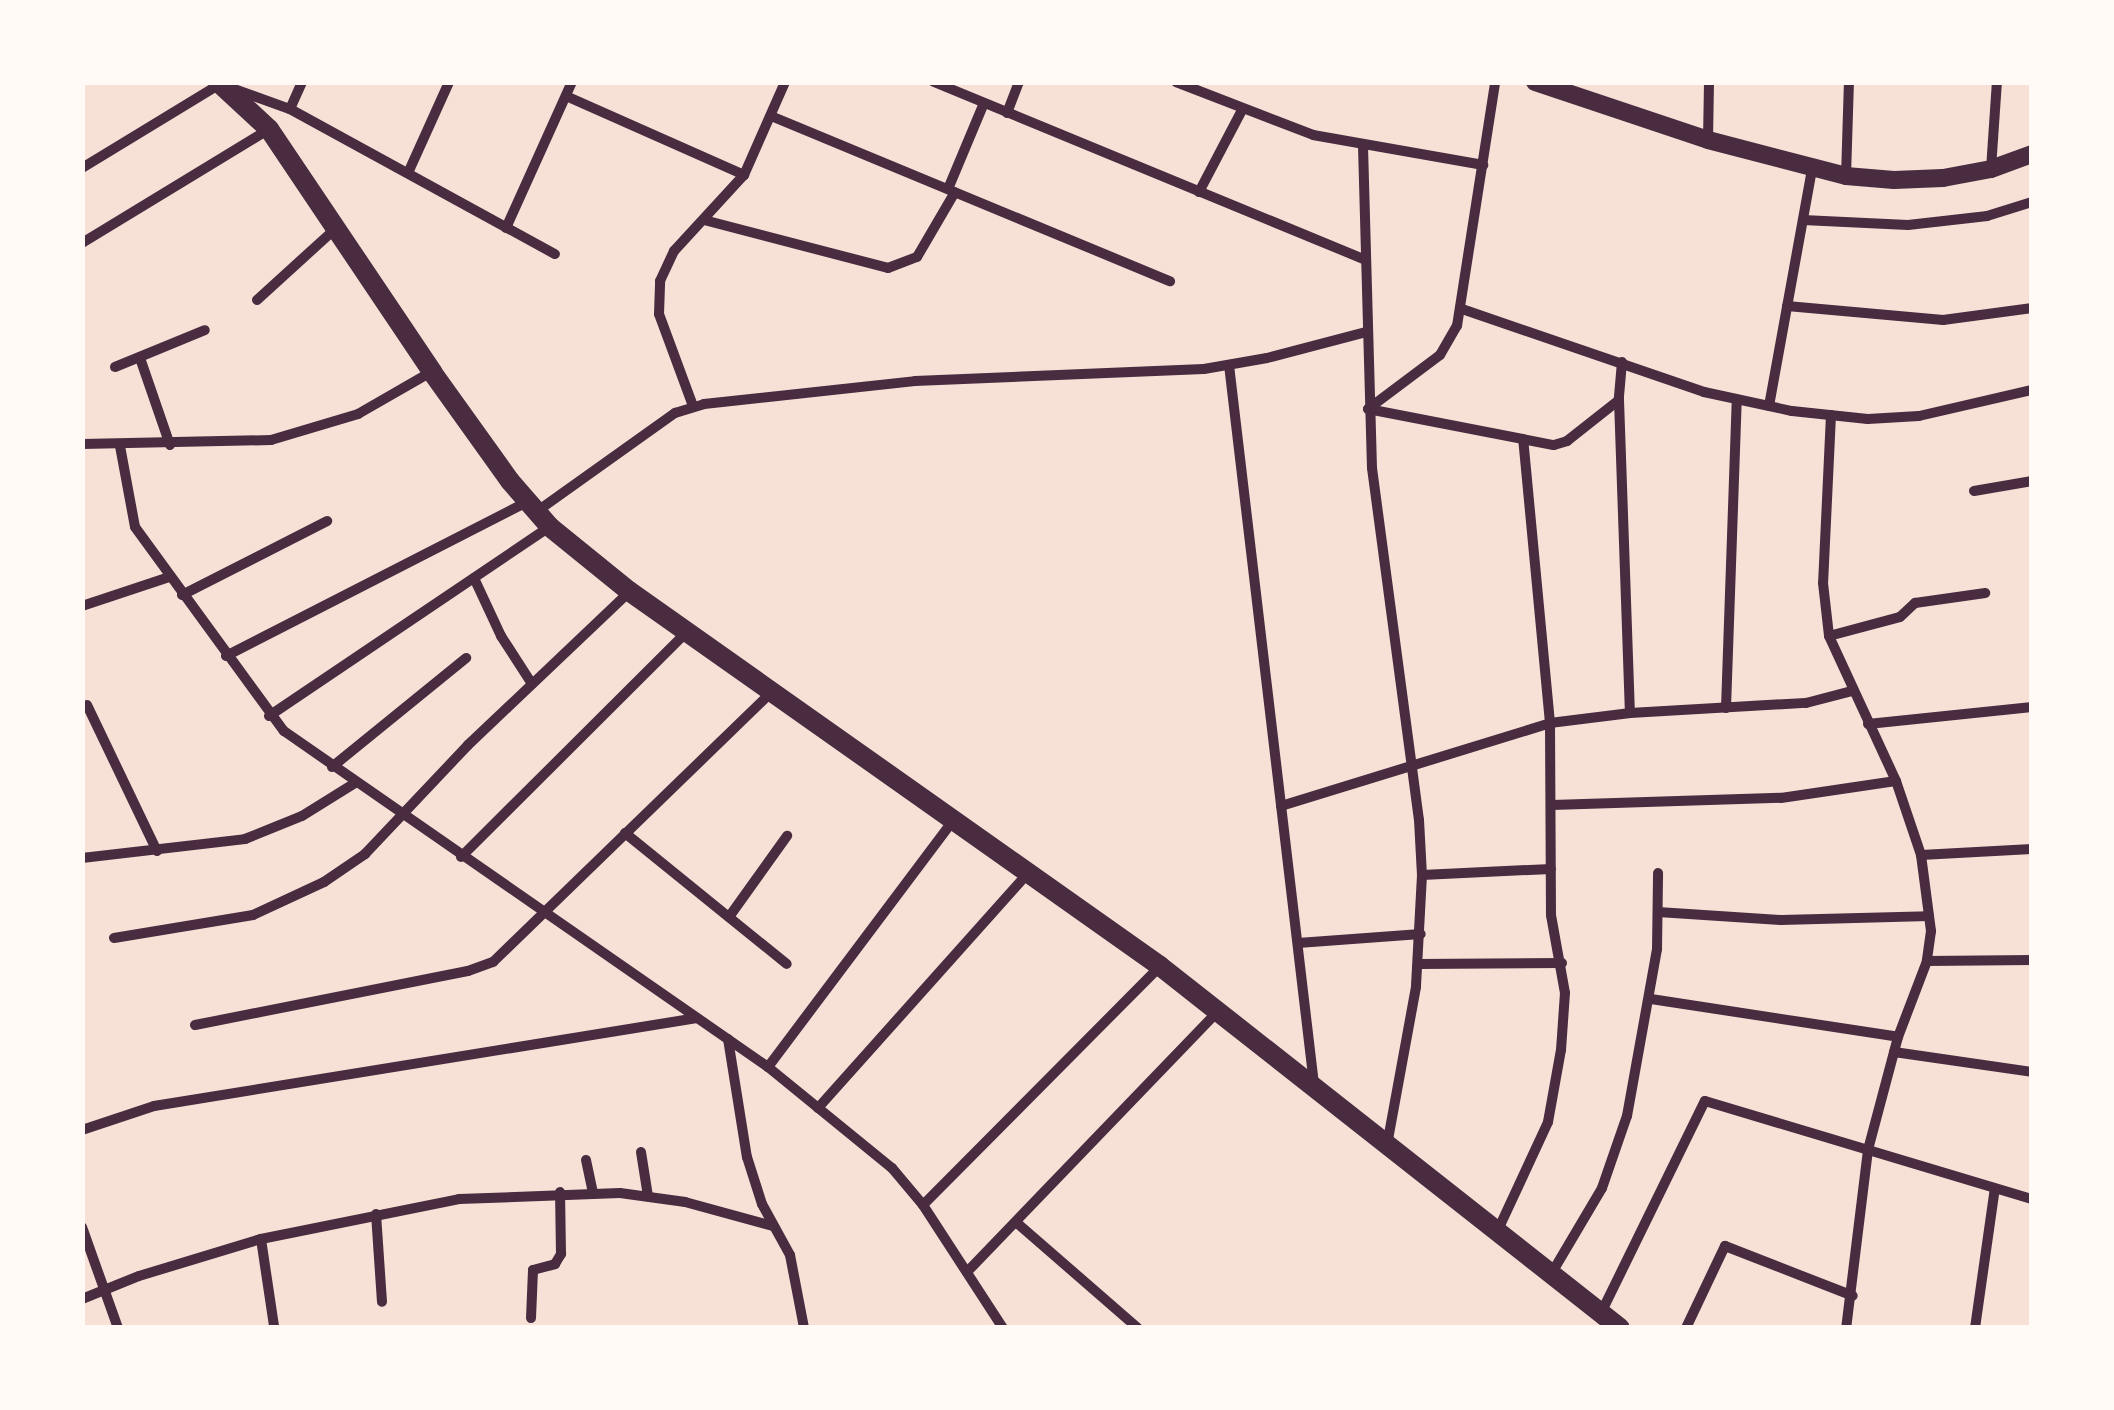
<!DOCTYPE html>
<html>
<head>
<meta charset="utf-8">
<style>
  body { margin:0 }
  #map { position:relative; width:2114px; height:1410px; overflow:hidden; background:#f7e1d7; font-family:"Sofia Sans Condensed",sans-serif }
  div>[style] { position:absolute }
  .minor>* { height:10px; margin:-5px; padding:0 5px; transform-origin:5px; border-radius:5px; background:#4a2c40 }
  .tertiary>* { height:18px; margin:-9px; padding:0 9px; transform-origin:9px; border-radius:9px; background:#4a2c40 }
  .secondary>* { height:20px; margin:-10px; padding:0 10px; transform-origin:10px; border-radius:10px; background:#4a2c40 }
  span { translate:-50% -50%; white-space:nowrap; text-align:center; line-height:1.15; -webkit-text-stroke:9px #fffaf5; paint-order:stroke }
  .frame { position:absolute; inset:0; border:85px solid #fffaf5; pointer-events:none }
</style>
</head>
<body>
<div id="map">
  <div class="minor">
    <i style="left:934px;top:82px;width:466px;rotate:22.4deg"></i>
    <i style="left:1176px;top:82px;width:147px;rotate:21.1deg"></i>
    <i style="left:1313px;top:135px;width:173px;rotate:10deg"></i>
    <i style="left:566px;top:96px;width:195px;rotate:23.9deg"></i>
    <i style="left:290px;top:109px;width:30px;rotate:-66deg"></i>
    <i style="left:1007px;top:113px;width:33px;rotate:-69deg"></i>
    <i style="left:771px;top:116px;width:432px;rotate:22.5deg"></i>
    <i style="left:1708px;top:140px;width:58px;rotate:-89deg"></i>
    <i style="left:1363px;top:146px;width:322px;rotate:88.4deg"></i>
    <i style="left:1372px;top:468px;width:355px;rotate:82.4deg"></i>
    <i style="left:1419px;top:820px;width:55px;rotate:86.9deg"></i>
    <i style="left:1422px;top:875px;width:112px;rotate:93.1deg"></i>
    <i style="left:1416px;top:987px;width:161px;rotate:100.4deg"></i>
    <i style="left:82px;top:168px;width:162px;rotate:-31.3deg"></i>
    <i style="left:220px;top:84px;width:74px;rotate:19.7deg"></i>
    <i style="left:290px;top:109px;width:302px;rotate:28.7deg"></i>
    <i style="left:1991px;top:169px;width:87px;rotate:-86.1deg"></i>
    <i style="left:408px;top:173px;width:100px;rotate:-65.7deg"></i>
    <i style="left:1846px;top:176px;width:94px;rotate:-88.2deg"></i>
    <i style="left:948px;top:189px;width:93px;rotate:-67.3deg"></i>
    <i style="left:1199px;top:192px;width:93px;rotate:-62.3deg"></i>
    <i style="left:704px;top:220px;width:190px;rotate:14.6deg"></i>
    <i style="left:888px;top:268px;width:31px;rotate:-21deg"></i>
    <i style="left:917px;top:257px;width:75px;rotate:-59.7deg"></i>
    <i style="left:1803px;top:220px;width:105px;rotate:2.7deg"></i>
    <i style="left:1908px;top:225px;width:80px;rotate:-6.5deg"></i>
    <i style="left:1987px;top:216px;width:47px;rotate:-17.3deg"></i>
    <i style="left:506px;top:228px;width:160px;rotate:-65.7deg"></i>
    <i style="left:82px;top:243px;width:218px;rotate:-31.3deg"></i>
    <i style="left:257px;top:300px;width:105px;rotate:-42.3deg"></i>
    <i style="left:1787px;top:306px;width:157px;rotate:5.1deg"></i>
    <i style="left:1943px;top:320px;width:90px;rotate:-7.7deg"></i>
    <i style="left:1462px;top:309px;width:256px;rotate:18.9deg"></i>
    <i style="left:1704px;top:392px;width:90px;rotate:12.2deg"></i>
    <i style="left:1792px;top:411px;width:76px;rotate:6deg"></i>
    <i style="left:1868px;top:419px;width:51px;rotate:-3.4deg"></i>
    <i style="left:1919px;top:416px;width:116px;rotate:-13deg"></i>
    <i style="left:140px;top:358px;width:92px;rotate:71deg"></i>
    <i style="left:1622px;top:362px;width:38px;rotate:95deg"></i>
    <i style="left:1619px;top:400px;width:313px;rotate:88deg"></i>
    <i style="left:1229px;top:365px;width:724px;rotate:83.26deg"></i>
    <i style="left:115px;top:367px;width:97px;rotate:-22.3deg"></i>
    <i style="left:693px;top:406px;width:98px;rotate:-110.3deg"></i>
    <i style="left:659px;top:314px;width:33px;rotate:-88deg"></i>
    <i style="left:660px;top:281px;width:33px;rotate:-65deg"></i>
    <i style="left:674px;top:251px;width:103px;rotate:-47.4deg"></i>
    <i style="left:744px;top:175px;width:102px;rotate:-66.2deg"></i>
    <i style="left:1769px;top:406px;width:241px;rotate:-79.7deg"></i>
    <i style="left:1368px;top:409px;width:90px;rotate:-36.9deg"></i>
    <i style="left:1440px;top:355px;width:34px;rotate:-60deg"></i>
    <i style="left:1457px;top:326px;width:247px;rotate:-81.1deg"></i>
    <i style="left:1368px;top:409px;width:189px;rotate:11deg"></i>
    <i style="left:1554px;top:445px;width:14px;rotate:-17deg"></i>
    <i style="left:1567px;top:441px;width:66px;rotate:-38.3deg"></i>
    <i style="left:1831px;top:415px;width:168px;rotate:92.7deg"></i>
    <i style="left:1823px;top:583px;width:53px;rotate:83.5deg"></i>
    <i style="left:1829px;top:636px;width:160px;rotate:65.2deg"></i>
    <i style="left:1896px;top:781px;width:78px;rotate:71.3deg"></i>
    <i style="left:1921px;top:855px;width:77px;rotate:82.5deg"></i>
    <i style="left:1931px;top:931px;width:30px;rotate:98deg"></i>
    <i style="left:1927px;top:961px;width:81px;rotate:110.9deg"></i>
    <i style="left:1898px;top:1037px;width:117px;rotate:104.9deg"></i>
    <i style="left:1868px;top:1150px;width:179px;rotate:97deg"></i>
    <i style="left:82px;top:444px;width:189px;rotate:-1.2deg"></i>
    <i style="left:271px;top:440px;width:91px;rotate:-16.6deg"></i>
    <i style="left:358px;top:414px;width:84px;rotate:-29.9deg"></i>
    <i style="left:120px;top:446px;width:82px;rotate:79.5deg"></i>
    <i style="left:135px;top:527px;width:253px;rotate:53.9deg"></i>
    <i style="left:284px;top:731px;width:589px;rotate:34.77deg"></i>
    <i style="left:768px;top:1067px;width:160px;rotate:39.2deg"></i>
    <i style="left:892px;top:1168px;width:48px;rotate:50deg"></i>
    <i style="left:923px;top:1205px;width:147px;rotate:57deg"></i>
    <i style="left:1974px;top:491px;width:59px;rotate:-9.8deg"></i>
    <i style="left:536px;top:512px;width:171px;rotate:-35.5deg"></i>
    <i style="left:675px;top:413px;width:30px;rotate:-17deg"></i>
    <i style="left:704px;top:404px;width:212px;rotate:-6.2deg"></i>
    <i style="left:915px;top:381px;width:289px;rotate:-2.4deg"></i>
    <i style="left:1204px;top:369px;width:64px;rotate:-9.9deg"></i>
    <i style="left:1267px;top:358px;width:102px;rotate:-14.7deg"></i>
    <i style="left:474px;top:578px;width:64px;rotate:65deg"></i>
    <i style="left:501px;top:636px;width:57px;rotate:57.1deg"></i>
    <i style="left:182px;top:595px;width:163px;rotate:-27deg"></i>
    <i style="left:82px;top:606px;width:92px;rotate:-18.4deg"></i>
    <i style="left:1829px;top:636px;width:73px;rotate:-15deg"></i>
    <i style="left:1900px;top:617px;width:21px;rotate:-43deg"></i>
    <i style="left:1915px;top:603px;width:71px;rotate:-8.1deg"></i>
    <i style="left:226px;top:656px;width:338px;rotate:-27.1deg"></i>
    <i style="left:87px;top:705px;width:162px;rotate:64.4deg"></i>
    <i style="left:1726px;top:708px;width:309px;rotate:-88deg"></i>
    <i style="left:269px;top:716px;width:338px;rotate:-34deg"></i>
    <i style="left:1868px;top:724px;width:165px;rotate:-5.9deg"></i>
    <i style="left:332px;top:767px;width:173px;rotate:-39.1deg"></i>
    <i style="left:1552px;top:805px;width:229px;rotate:-1.8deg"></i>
    <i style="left:1781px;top:798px;width:116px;rotate:-8.4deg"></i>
    <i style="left:1281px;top:806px;width:282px;rotate:-17.1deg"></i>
    <i style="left:1550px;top:723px;width:81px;rotate:-7.1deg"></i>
    <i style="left:1630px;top:713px;width:176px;rotate:-3.3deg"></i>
    <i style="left:1806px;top:703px;width:48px;rotate:-14.6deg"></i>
    <i style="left:625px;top:833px;width:208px;rotate:39deg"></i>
    <i style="left:1921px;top:855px;width:111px;rotate:-3.1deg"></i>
    <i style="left:461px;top:857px;width:319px;rotate:-44.9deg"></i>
    <i style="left:82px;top:858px;width:164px;rotate:-6.6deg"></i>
    <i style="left:245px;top:839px;width:61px;rotate:-22deg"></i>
    <i style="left:302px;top:816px;width:62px;rotate:-31.9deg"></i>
    <i style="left:1422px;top:875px;width:129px;rotate:-2.7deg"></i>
    <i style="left:1658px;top:912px;width:123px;rotate:3.7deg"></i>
    <i style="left:1781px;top:920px;width:148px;rotate:-1.5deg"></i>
    <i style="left:729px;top:917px;width:100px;rotate:-54.4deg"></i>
    <i style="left:114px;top:938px;width:141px;rotate:-9.4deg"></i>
    <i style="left:253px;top:915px;width:78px;rotate:-24.9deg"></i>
    <i style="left:324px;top:882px;width:50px;rotate:-34.3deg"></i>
    <i style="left:365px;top:854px;width:150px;rotate:-46.6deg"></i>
    <i style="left:468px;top:745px;width:222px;rotate:-43.5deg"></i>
    <i style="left:1298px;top:943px;width:123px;rotate:-4.2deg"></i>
    <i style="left:1927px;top:961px;width:105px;rotate:-0.5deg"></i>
    <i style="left:1419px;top:964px;width:143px;rotate:-0.4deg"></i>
    <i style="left:1651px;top:999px;width:250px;rotate:8.7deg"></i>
    <i style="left:195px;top:1025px;width:278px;rotate:-11.2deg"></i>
    <i style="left:468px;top:971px;width:27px;rotate:-20deg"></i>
    <i style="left:493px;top:962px;width:388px;rotate:-44.1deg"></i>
    <i style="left:728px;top:1039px;width:120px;rotate:80.9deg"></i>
    <i style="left:747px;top:1157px;width:49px;rotate:72.3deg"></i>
    <i style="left:762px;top:1204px;width:58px;rotate:61.2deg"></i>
    <i style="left:790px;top:1255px;width:74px;rotate:79.1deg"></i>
    <i style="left:1894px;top:1052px;width:139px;rotate:8.2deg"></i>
    <i style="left:768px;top:1067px;width:308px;rotate:-53.1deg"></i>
    <i style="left:818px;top:1108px;width:314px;rotate:-48.2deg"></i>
    <i style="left:82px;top:1130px;width:76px;rotate:-18.4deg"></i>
    <i style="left:154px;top:1106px;width:550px;rotate:-9.21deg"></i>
    <i style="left:641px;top:1152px;width:45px;rotate:81deg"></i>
    <i style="left:586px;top:1160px;width:34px;rotate:78deg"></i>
    <i style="left:923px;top:1205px;width:337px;rotate:-45.2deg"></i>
    <i style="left:376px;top:1214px;width:88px;rotate:86.1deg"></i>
    <i style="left:1017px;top:1223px;width:160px;rotate:41deg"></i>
    <i style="left:82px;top:1227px;width:107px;rotate:70.4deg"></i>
    <i style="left:1497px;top:1232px;width:121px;rotate:-65.1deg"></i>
    <i style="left:1548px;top:1122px;width:73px;rotate:-79.8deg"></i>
    <i style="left:1561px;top:1050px;width:57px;rotate:-86deg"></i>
    <i style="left:1565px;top:993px;width:79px;rotate:-100.2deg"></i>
    <i style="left:1551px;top:915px;width:192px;rotate:-90.3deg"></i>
    <i style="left:1550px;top:723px;width:285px;rotate:-95.4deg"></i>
    <i style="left:261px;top:1239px;width:88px;rotate:81.5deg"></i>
    <i style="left:967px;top:1272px;width:362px;rotate:-46.1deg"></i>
    <i style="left:1550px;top:1276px;width:102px;rotate:-59.4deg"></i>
    <i style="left:1602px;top:1188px;width:76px;rotate:-70.9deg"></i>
    <i style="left:1627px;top:1116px;width:170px;rotate:-79.8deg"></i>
    <i style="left:1657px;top:949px;width:76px;rotate:-89.2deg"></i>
    <i style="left:82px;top:1299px;width:61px;rotate:-22deg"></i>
    <i style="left:139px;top:1276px;width:127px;rotate:-16.9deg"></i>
    <i style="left:261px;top:1239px;width:202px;rotate:-11.4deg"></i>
    <i style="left:459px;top:1199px;width:161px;rotate:-2.1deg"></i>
    <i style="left:620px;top:1193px;width:66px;rotate:7.9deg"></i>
    <i style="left:685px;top:1202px;width:91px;rotate:15.3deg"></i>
    <i style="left:1601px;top:1313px;width:236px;rotate:-63.9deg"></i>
    <i style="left:1705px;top:1101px;width:341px;rotate:16.7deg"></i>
    <i style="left:531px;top:1318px;width:48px;rotate:-87.6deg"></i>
    <i style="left:533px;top:1270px;width:23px;rotate:-15deg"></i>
    <i style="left:555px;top:1264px;width:12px;rotate:-59deg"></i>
    <i style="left:561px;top:1254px;width:62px;rotate:-90.9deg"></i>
    <i style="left:1686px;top:1328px;width:91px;rotate:-64.6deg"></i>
    <i style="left:1725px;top:1246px;width:137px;rotate:21.3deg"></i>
    <i style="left:1975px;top:1328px;width:141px;rotate:-81.9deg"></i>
  </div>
  <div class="tertiary">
    <i style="left:1535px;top:82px;width:182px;rotate:18.5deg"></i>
    <i style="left:1708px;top:140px;width:143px;rotate:14.6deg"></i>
    <i style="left:1846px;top:176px;width:48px;rotate:4.8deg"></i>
    <i style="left:1894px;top:180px;width:49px;rotate:-2.3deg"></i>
    <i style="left:1943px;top:178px;width:49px;rotate:-10.6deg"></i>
    <i style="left:1991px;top:169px;width:44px;rotate:-20.1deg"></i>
  </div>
  <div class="secondary">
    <i style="left:218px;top:82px;width:69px;rotate:42.7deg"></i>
    <i style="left:269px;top:129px;width:293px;rotate:56.1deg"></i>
    <i style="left:432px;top:372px;width:134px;rotate:54.4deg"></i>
    <i style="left:510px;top:481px;width:61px;rotate:49deg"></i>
    <i style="left:550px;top:527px;width:102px;rotate:39deg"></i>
    <i style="left:629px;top:591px;width:650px;rotate:35.23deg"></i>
    <i style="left:1160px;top:966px;width:585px;rotate:38.2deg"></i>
  </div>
  <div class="frame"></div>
</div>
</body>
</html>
